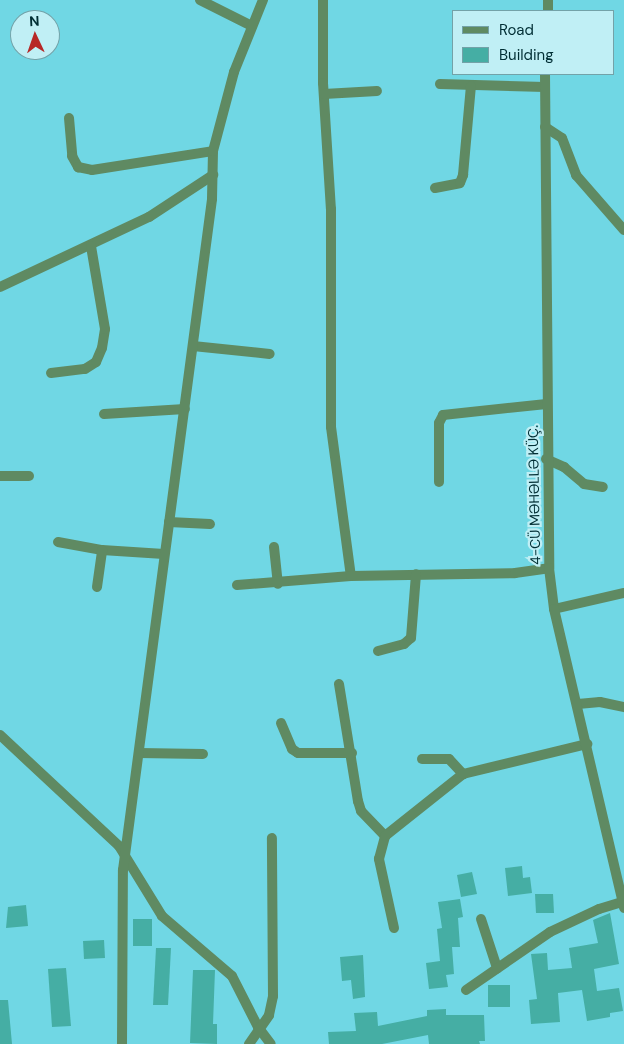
<!DOCTYPE html>
<html>
<head>
<meta charset="utf-8">
<style>
  body { margin:0 }
  #map { position:relative; width:624px; height:1044px; overflow:hidden; background:#70d7e4; font-family:"DM Sans",sans-serif }
  div>[style] { position:absolute }
  .building>* { inset:0; background:#45aea4 }
  .minor>* { height:10px; margin:-5px; padding:0 5px; transform-origin:5px; border-radius:5px; background:#5f8a62 }
  .tertiary>* { height:10px; margin:-5px; padding:0 5px; transform-origin:5px; border-radius:5px; background:#5f8a62 }
  span { translate:-50% -50%; white-space:nowrap; text-align:center; line-height:1.15; -webkit-text-stroke:4.5px #c0eff5; paint-order:stroke }
  .street-label { font-size:14px; color:#002e34 }
  .legend { position:absolute; left:452px; top:10px; width:162px; height:65px; box-sizing:border-box; background:#c0eff5; border:1px solid #73a2a8; margin:0; padding:6px 9px; list-style:none; font-size:15px; color:#002e34 }
  .legend li { display:flex; align-items:center; gap:10px; height:25px }
  .legend b { width:25px; border:1px solid #73a2a8 }
  .north { position:absolute; left:10px; top:10px; width:50px; height:50px; box-sizing:border-box; background:#c0eff5; border:1px solid #73a2a8; border-radius:50%; rotate:357deg; font-size:14px; font-weight:700; line-height:20px; text-align:center; color:#002e34 }
  .north::after { content:''; display:block; margin:auto; width:18px; height:22px; background:#b72827; clip-path:polygon(50% 0,100% 100%,50% 72%,0 100%) }
</style>
</head>
<body>
<div id="map">
  <div class="building">
    <i style="clip-path:polygon(522px 866px,523px 878px,530px 877px,532px 893px,508px 896px,505px 868px)"></i>
    <i style="clip-path:polygon(472px 872px,477px 894px,461px 897px,457px 875px)"></i>
    <i style="clip-path:polygon(535px 894px,553px 894px,554px 913px,536px 913px)"></i>
    <i style="clip-path:polygon(460px 899px,463px 917px,458px 918px,460px 947px,452px 947px,454px 974px,446px 975px,448px 987px,429px 989px,426px 963px,440px 961px,437px 929px,442px 928px,438px 902px)"></i>
    <i style="clip-path:polygon(26px 905px,28px 926px,6px 928px,8px 907px)"></i>
    <i style="clip-path:polygon(610px 913px,619px 964px,594px 969px,597px 991px,619px 988px,623px 1011px,610px 1013px,610px 1017px,587px 1021px,582px 990px,558px 993px,560px 1022px,531px 1024px,529px 1000px,537px 999px,531px 954px,547px 953px,548px 970px,572px 968px,569px 948px,598px 943px,593px 920px)"></i>
    <i style="clip-path:polygon(133px 919px,152px 919px,152px 946px,133px 946px)"></i>
    <i style="clip-path:polygon(104px 940px,105px 958px,84px 959px,83px 941px)"></i>
    <i style="clip-path:polygon(156px 948px,171px 948px,168px 1005px,153px 1005px)"></i>
    <i style="clip-path:polygon(363px 955px,365px 997px,353px 999px,351px 980px,342px 981px,340px 957px)"></i>
    <i style="clip-path:polygon(66px 968px,71px 1026px,52px 1027px,48px 969px)"></i>
    <i style="clip-path:polygon(193px 970px,215px 970px,213px 1024px,217px 1024px,217px 1044px,190px 1043px)"></i>
    <i style="clip-path:polygon(488px 985px,510px 985px,510px 1007px,488px 1007px)"></i>
    <i style="clip-path:polygon(0 1000px,8px 1000px,12px 1044px,0 1044px)"></i>
    <i style="clip-path:polygon(446px 1009px,446px 1015px,484px 1015px,485px 1041px,479px 1041px,480px 1044px,429px 1044px,428px 1035px,382px 1044px,329px 1044px,328px 1032px,356px 1031px,354px 1013px,377px 1012px,378px 1026px,427px 1016px,427px 1010px)"></i>
  </div>
  <div class="minor">
    <i style="left:200px;top:0;width:58px;rotate:26.6deg"></i>
    <i style="left:323px;top:0;width:83px;rotate:90deg"></i>
    <i style="left:323px;top:83px;width:126px;rotate:86.4deg"></i>
    <i style="left:331px;top:209px;width:218px;rotate:90deg"></i>
    <i style="left:331px;top:427px;width:150px;rotate:82.4deg"></i>
    <i style="left:440px;top:84px;width:105px;rotate:1.6deg"></i>
    <i style="left:324px;top:94px;width:53px;rotate:-3.2deg"></i>
    <i style="left:69px;top:118px;width:38px;rotate:85deg"></i>
    <i style="left:72px;top:156px;width:13px;rotate:61deg"></i>
    <i style="left:78px;top:167px;width:14px;rotate:12deg"></i>
    <i style="left:92px;top:170px;width:122px;rotate:-8.9deg"></i>
    <i style="left:545px;top:127px;width:20px;rotate:33deg"></i>
    <i style="left:562px;top:138px;width:40px;rotate:69deg"></i>
    <i style="left:576px;top:175px;width:73px;rotate:48.9deg"></i>
    <i style="left:435px;top:188px;width:25px;rotate:-11deg"></i>
    <i style="left:460px;top:183px;width:9px;rotate:-69deg"></i>
    <i style="left:463px;top:175px;width:89px;rotate:-84.9deg"></i>
    <i style="left:0;top:287px;width:165px;rotate:-25.2deg"></i>
    <i style="left:149px;top:217px;width:77px;rotate:-33.3deg"></i>
    <i style="left:193px;top:346px;width:77px;rotate:5.9deg"></i>
    <i style="left:51px;top:373px;width:34px;rotate:-7deg"></i>
    <i style="left:85px;top:369px;width:13px;rotate:-32deg"></i>
    <i style="left:96px;top:362px;width:15px;rotate:-67deg"></i>
    <i style="left:102px;top:348px;width:19px;rotate:-81deg"></i>
    <i style="left:105px;top:329px;width:84px;rotate:-99.6deg"></i>
    <i style="left:104px;top:414px;width:81px;rotate:-3.5deg"></i>
    <i style="left:546px;top:459px;width:20px;rotate:24deg"></i>
    <i style="left:564px;top:467px;width:26px;rotate:40deg"></i>
    <i style="left:584px;top:484px;width:19px;rotate:9deg"></i>
    <i style="left:0;top:476px;width:29px"></i>
    <i style="left:439px;top:482px;width:59px;rotate:-90deg"></i>
    <i style="left:439px;top:423px;width:9px;rotate:-63deg"></i>
    <i style="left:443px;top:415px;width:104px;rotate:-6.1deg"></i>
    <i style="left:169px;top:522px;width:41px;rotate:2.8deg"></i>
    <i style="left:58px;top:542px;width:45px;rotate:10.3deg"></i>
    <i style="left:102px;top:550px;width:62px;rotate:3.7deg"></i>
    <i style="left:274px;top:547px;width:37px;rotate:84deg"></i>
    <i style="left:237px;top:585px;width:114px;rotate:-4.5deg"></i>
    <i style="left:351px;top:576px;width:164px;rotate:-1deg"></i>
    <i style="left:515px;top:573px;width:34px;rotate:-8deg"></i>
    <i style="left:97px;top:587px;width:37px;rotate:-82deg"></i>
    <i style="left:554px;top:609px;width:72px;rotate:-12.9deg"></i>
    <i style="left:378px;top:651px;width:27px;rotate:-15deg"></i>
    <i style="left:404px;top:644px;width:9px;rotate:-41deg"></i>
    <i style="left:411px;top:638px;width:64px;rotate:-85.5deg"></i>
    <i style="left:339px;top:684px;width:119px;rotate:80.8deg"></i>
    <i style="left:358px;top:801px;width:10px;rotate:73deg"></i>
    <i style="left:361px;top:811px;width:35px;rotate:46deg"></i>
    <i style="left:578px;top:704px;width:22px;rotate:-5deg"></i>
    <i style="left:600px;top:702px;width:25px;rotate:12deg"></i>
    <i style="left:281px;top:723px;width:28px;rotate:67deg"></i>
    <i style="left:292px;top:749px;width:7px;rotate:34deg"></i>
    <i style="left:298px;top:753px;width:54px"></i>
    <i style="left:0;top:735px;width:163px;rotate:43deg"></i>
    <i style="left:119px;top:846px;width:82px;rotate:58.4deg"></i>
    <i style="left:162px;top:916px;width:92px;rotate:40.6deg"></i>
    <i style="left:232px;top:976px;width:57px;rotate:63deg"></i>
    <i style="left:258px;top:1027px;width:21px;rotate:53deg"></i>
    <i style="left:139px;top:753px;width:64px;rotate:0.9deg"></i>
    <i style="left:422px;top:759px;width:27px"></i>
    <i style="left:449px;top:759px;width:21px;rotate:47deg"></i>
    <i style="left:481px;top:919px;width:52px;rotate:71.9deg"></i>
    <i style="left:394px;top:928px;width:71px;rotate:-102.3deg"></i>
    <i style="left:379px;top:859px;width:24px;rotate:-75deg"></i>
    <i style="left:385px;top:836px;width:100px;rotate:-38.5deg"></i>
    <i style="left:463px;top:774px;width:128px;rotate:-13.6deg"></i>
    <i style="left:466px;top:990px;width:102px;rotate:-34.6deg"></i>
    <i style="left:550px;top:932px;width:54px;rotate:-25.1deg"></i>
    <i style="left:599px;top:909px;width:24px;rotate:-17deg"></i>
    <i style="left:122px;top:1044px;width:174px;rotate:-89.7deg"></i>
    <i style="left:123px;top:870px;width:677px;rotate:-82.44deg"></i>
    <i style="left:212px;top:199px;width:48px;rotate:-88.8deg"></i>
    <i style="left:213px;top:151px;width:82px;rotate:-75.1deg"></i>
    <i style="left:234px;top:72px;width:78px;rotate:-68.1deg"></i>
    <i style="left:249px;top:1044px;width:35px;rotate:-55deg"></i>
    <i style="left:269px;top:1015px;width:19px;rotate:-78deg"></i>
    <i style="left:273px;top:996px;width:158px;rotate:-90.4deg"></i>
  </div>
  <div class="tertiary">
    <i style="left:548px;top:11px;width:11px;rotate:-90deg"></i>
    <i style="left:545px;top:74px;width:494px;rotate:89.5deg"></i>
    <i style="left:549px;top:568px;width:41px;rotate:83deg"></i>
    <i style="left:554px;top:609px;width:307px;rotate:76.8deg"></i>
  </div>
  <div class="street-label">
    <span style="left:534px;top:495px;rotate:-91deg">4-CÜ MƏHƏLLƏ KÜÇ.</span>
  </div>
  <ul class="legend">
  <li><b style="height:6px;background:#5f8a62"></b>Road</li>
  <li><b style="height:14px;background:#45aea4"></b>Building</li>
  </ul>
  <div class="north">N</div>
</div>
</body>
</html>
